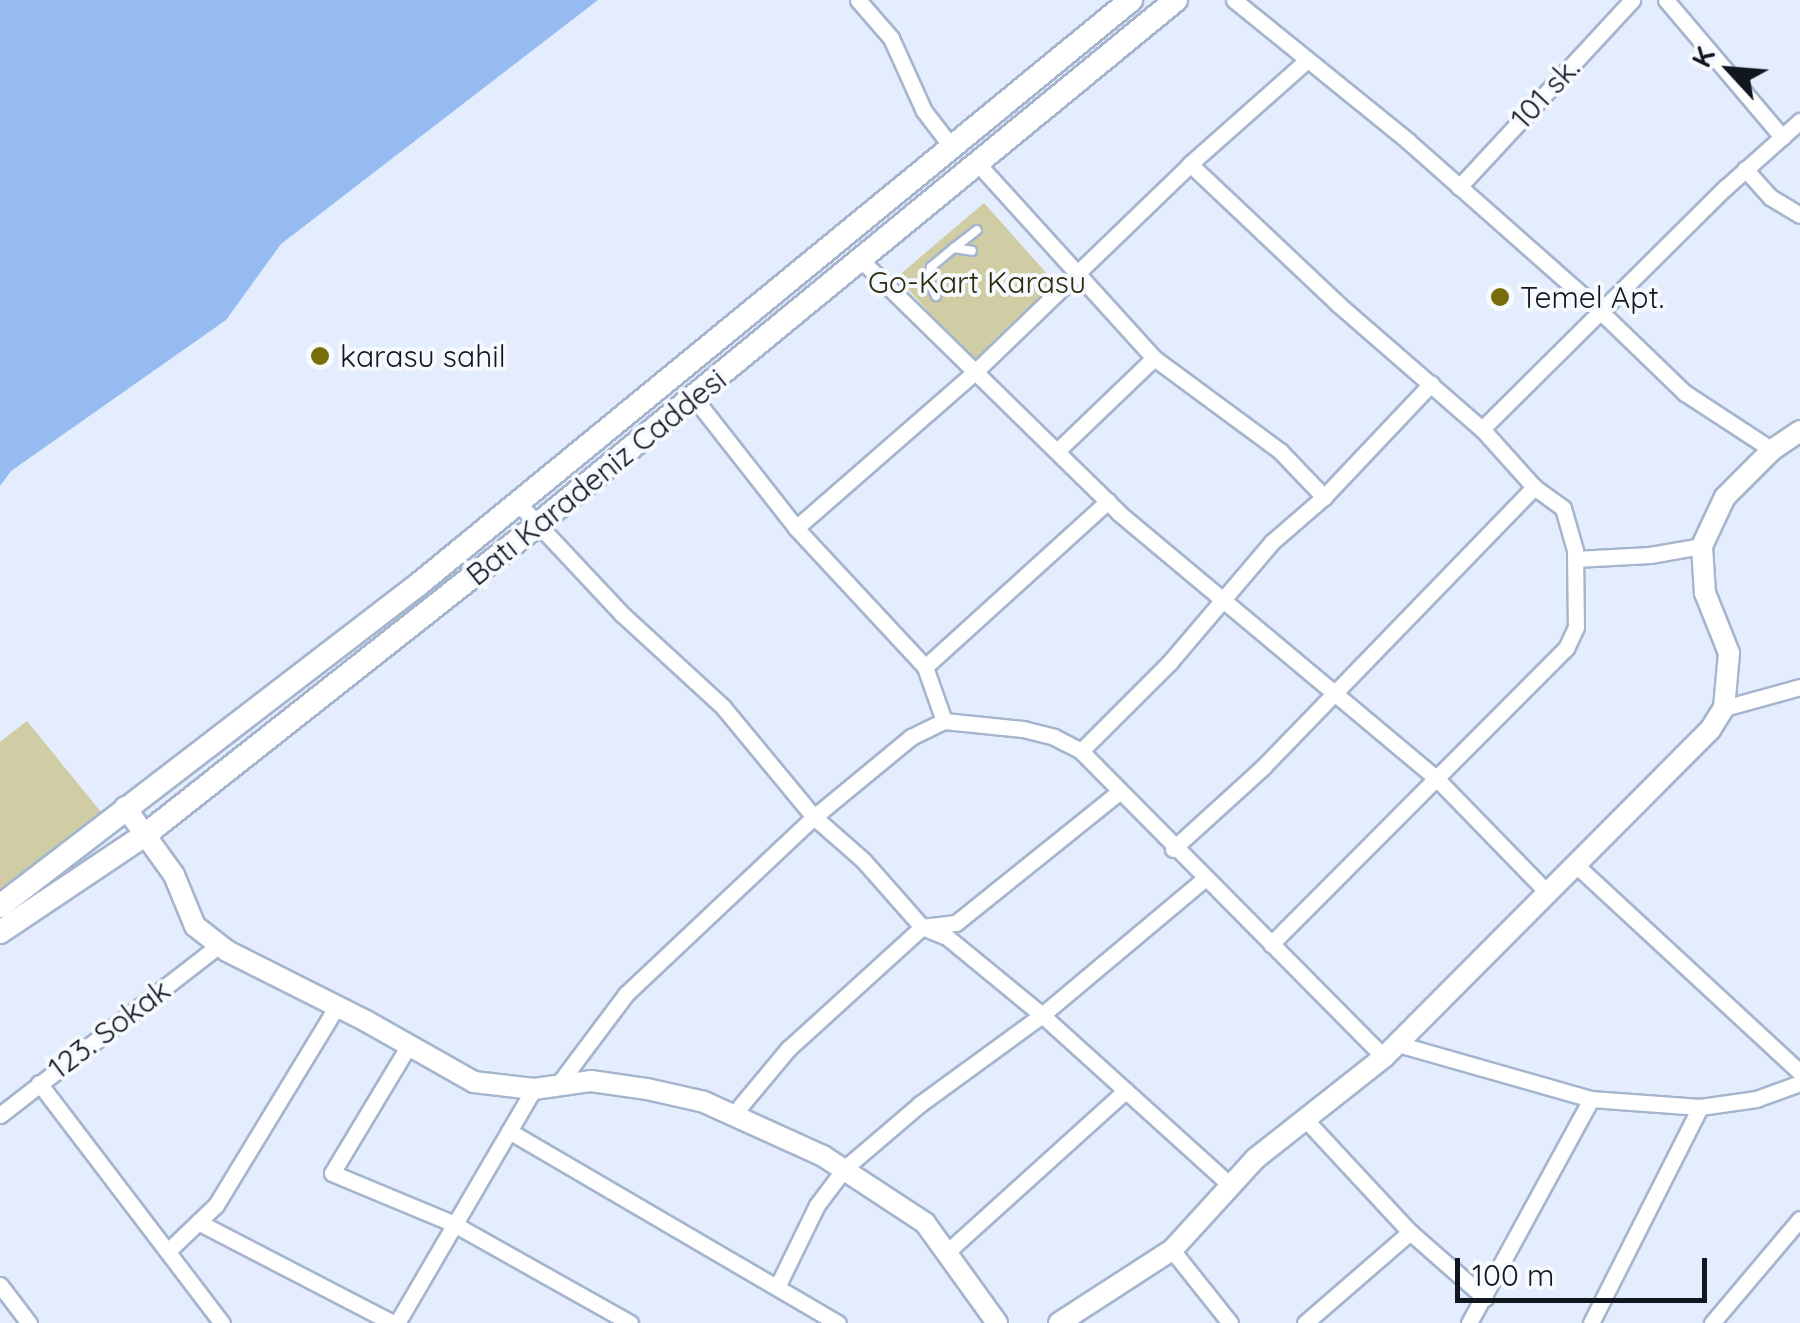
<!DOCTYPE html>
<html>
<head>
<meta charset="utf-8">
<style>
  body { margin:0 }
  #map { position:relative; width:1800px; height:1323px; overflow:hidden; background:#e3edfd; font-family:Quicksand,sans-serif }
  div>[style] { position:absolute }
  .green>* { inset:0; background:#d0cda4 }
  .water>* { inset:0; background:#96bbf1 }
  .roads { filter:drop-shadow(2px 0 #a5b5ce) drop-shadow(-2px 0 #a5b5ce) drop-shadow(0 2px #a5b5ce) drop-shadow(0 -2px #a5b5ce) }
  .lane>* { height:8px; margin:-4px; padding:0 4px; transform-origin:4px; border-radius:4px; background:#fff }
  .street>* { height:15px; margin:-7.5px; padding:0 7.5px; transform-origin:7.5px; border-radius:7.5px; background:#fff }
  .secondary>* { height:20px; margin:-10px; padding:0 10px; transform-origin:10px; border-radius:10px; background:#fff }
  .primary>* { height:22px; margin:-11px; padding:0 11px; transform-origin:11px; border-radius:11px; background:#fff }
  .dots>* { width:28px; height:28px; translate:-50% -50%; box-sizing:border-box; border:5px solid #f6faff; border-radius:50% }
  span { translate:-50% -50%; white-space:nowrap; text-align:center; line-height:1.15; -webkit-text-stroke:8px #f6faff; paint-order:stroke }
  .street-label { font-size:30px; color:#11171f }
  .park-label { font-size:30px; color:#2e2b0c }
  .poi-label { font-size:30px; color:#11171f }
  .left { translate:0 -50%; text-align:left }
  .north { position:absolute; left:1680px; top:20px; width:100px; height:100px; -webkit-text-stroke:8px #f6faff; paint-order:stroke; rotate:296deg; font-size:28px; font-weight:700; line-height:40px; text-align:center; color:#11171f }
  .north::after { content:''; display:block; margin:auto; width:35px; height:45px; background:#11171f; clip-path:polygon(50% 0,100% 100%,50% 72%,0 100%) }
  .scale { position:absolute; left:1455px; top:1258px; width:252px; height:45px; box-sizing:border-box; border:5px solid #11171f; border-top:0; padding-left:12px; font-size:30px; line-height:35px; white-space:nowrap; color:#11171f; -webkit-text-stroke:8px #f6faff; paint-order:stroke }
</style>
</head>
<body>
<div id="map">
  <div class="green">
    <i style="clip-path:polygon(984px 203px,1057px 285px,973px 361px,897px 277px)"></i>
    <i style="clip-path:polygon(27px 721px,109px 822px,0 909px,0 742px)"></i>
  </div>
  <div class="water">
    <i style="clip-path:polygon(0 0,598px 0,281px 244px,226px 320px,11px 471px,0 486px)"></i>
  </div>
  <div class="roads">
    <div class="lane">
      <i style="left:954px;top:248px;width:29px;rotate:-38deg"></i>
      <i style="left:936px;top:296px;width:17px;rotate:-115deg"></i>
      <i style="left:929px;top:281px;width:14px;rotate:-82deg"></i>
      <i style="left:931px;top:267px;width:30px;rotate:-40deg"></i>
      <i style="left:954px;top:248px;width:18px;rotate:9deg"></i>
    </div>
    <div class="street">
      <i style="left:858px;top:0;width:50px;rotate:49deg"></i>
      <i style="left:891px;top:38px;width:80px;rotate:65.7deg"></i>
      <i style="left:924px;top:111px;width:44px;rotate:52.4deg"></i>
      <i style="left:1234px;top:0;width:224px;rotate:39deg"></i>
      <i style="left:1408px;top:141px;width:255px;rotate:41.5deg"></i>
      <i style="left:1599px;top:310px;width:120px;rotate:44deg"></i>
      <i style="left:1685px;top:393px;width:104px;rotate:33.2deg"></i>
      <i style="left:1666px;top:0;width:180px;rotate:49.7deg"></i>
      <i style="left:1190px;top:164px;width:204px;rotate:43.4deg"></i>
      <i style="left:1338px;top:304px;width:191px;rotate:41deg"></i>
      <i style="left:1482px;top:429px;width:78px;rotate:48.1deg"></i>
      <i style="left:1534px;top:487px;width:36px;rotate:36deg"></i>
      <i style="left:1563px;top:508px;width:44px;rotate:74.1deg"></i>
      <i style="left:1575px;top:550px;width:77px;rotate:89.3deg"></i>
      <i style="left:1576px;top:627px;width:23px;rotate:115deg"></i>
      <i style="left:1566px;top:648px;width:418px;rotate:134.9deg"></i>
      <i style="left:979px;top:165px;width:261px;rotate:47.8deg"></i>
      <i style="left:1154px;top:358px;width:133px;rotate:136.2deg"></i>
      <i style="left:1745px;top:169px;width:38px;rotate:48deg"></i>
      <i style="left:1770px;top:197px;width:35px;rotate:31deg"></i>
      <i style="left:1459px;top:187px;width:255px;rotate:-47.2deg"></i>
      <i style="left:862px;top:261px;width:360px;rotate:44.4deg"></i>
      <i style="left:1119px;top:513px;width:413px;rotate:39.9deg"></i>
      <i style="left:1436px;top:778px;width:159px;rotate:45.8deg"></i>
      <i style="left:1154px;top:358px;width:157px;rotate:36.4deg"></i>
      <i style="left:1280px;top:451px;width:64px;rotate:46.3deg"></i>
      <i style="left:695px;top:399px;width:164px;rotate:51.9deg"></i>
      <i style="left:796px;top:528px;width:190px;rotate:47.1deg"></i>
      <i style="left:925px;top:667px;width:57px;rotate:70.6deg"></i>
      <i style="left:1482px;top:429px;width:342px;rotate:-44.8deg"></i>
      <i style="left:1725px;top:188px;width:101px;rotate:-41.8deg"></i>
      <i style="left:518px;top:503px;width:152px;rotate:46.9deg"></i>
      <i style="left:622px;top:614px;width:137px;rotate:42.6deg"></i>
      <i style="left:723px;top:707px;width:143px;rotate:50.4deg"></i>
      <i style="left:814px;top:817px;width:65px;rotate:41.3deg"></i>
      <i style="left:863px;top:860px;width:89px;rotate:48.6deg"></i>
      <i style="left:922px;top:927px;width:27px;rotate:22deg"></i>
      <i style="left:947px;top:937px;width:123px;rotate:39.4deg"></i>
      <i style="left:1042px;top:1015px;width:252px;rotate:42.1deg"></i>
      <i style="left:796px;top:528px;width:239px;rotate:-41.1deg"></i>
      <i style="left:976px;top:371px;width:298px;rotate:-44deg"></i>
      <i style="left:1190px;top:164px;width:154px;rotate:-41.6deg"></i>
      <i style="left:1575px;top:559px;width:75px;rotate:-3.1deg"></i>
      <i style="left:1650px;top:555px;width:53px;rotate:-9.8deg"></i>
      <i style="left:925px;top:667px;width:247px;rotate:-42.2deg"></i>
      <i style="left:1724px;top:708px;width:79px;rotate:-15.4deg"></i>
      <i style="left:1081px;top:751px;width:126px;rotate:-45deg"></i>
      <i style="left:1170px;top:662px;width:157px;rotate:-49.6deg"></i>
      <i style="left:1272px;top:542px;width:69px;rotate:-40.9deg"></i>
      <i style="left:1324px;top:497px;width:156px;rotate:-46.6deg"></i>
      <i style="left:1173px;top:849px;width:122px;rotate:-42.3deg"></i>
      <i style="left:1263px;top:767px;width:390px;rotate:-45.9deg"></i>
      <i style="left:1575px;top:864px;width:306px;rotate:42.8deg"></i>
      <i style="left:1398px;top:1044px;width:201px;rotate:15.9deg"></i>
      <i style="left:409px;top:1045px;width:149px;rotate:121deg"></i>
      <i style="left:332px;top:1173px;width:130px;rotate:22.6deg"></i>
      <i style="left:452px;top:1223px;width:204px;rotate:29.3deg"></i>
      <i style="left:39px;top:1083px;width:302px;rotate:52.7deg"></i>
      <i style="left:557px;top:1086px;width:115px;rotate:-53.1deg"></i>
      <i style="left:626px;top:994px;width:258px;rotate:-43.3deg"></i>
      <i style="left:814px;top:817px;width:126px;rotate:-39.5deg"></i>
      <i style="left:911px;top:737px;width:37px;rotate:-26deg"></i>
      <i style="left:944px;top:721px;width:79px;rotate:5.8deg"></i>
      <i style="left:1023px;top:729px;width:32px;rotate:14deg"></i>
      <i style="left:1054px;top:737px;width:30px;rotate:27deg"></i>
      <i style="left:1081px;top:751px;width:431px;rotate:45.3deg"></i>
      <i style="left:0;top:1115px;width:277px;rotate:-37.8deg"></i>
      <i style="left:733px;top:1115px;width:86px;rotate:-50.2deg"></i>
      <i style="left:788px;top:1049px;width:181px;rotate:-42.3deg"></i>
      <i style="left:922px;top:927px;width:34px;rotate:-7deg"></i>
      <i style="left:956px;top:923px;width:209px;rotate:-38.8deg"></i>
      <i style="left:1305px;top:1119px;width:154px;rotate:47.1deg"></i>
      <i style="left:1410px;top:1232px;width:100px;rotate:41.3deg"></i>
      <i style="left:509px;top:1131px;width:381px;rotate:30.3deg"></i>
      <i style="left:198px;top:1222px;width:220px;rotate:27.4deg"></i>
      <i style="left:169px;top:1250px;width:65px;rotate:-43.8deg"></i>
      <i style="left:216px;top:1205px;width:233px;rotate:-58.7deg"></i>
      <i style="left:1172px;top:1250px;width:93px;rotate:51.5deg"></i>
      <i style="left:947px;top:1252px;width:241px;rotate:-42.1deg"></i>
      <i style="left:0;top:1285px;width:48px;rotate:52.7deg"></i>
      <i style="left:777px;top:1287px;width:91px;rotate:-64deg"></i>
      <i style="left:817px;top:1205px;width:46px;rotate:-52.9deg"></i>
      <i style="left:845px;top:1168px;width:99px;rotate:-40.5deg"></i>
      <i style="left:920px;top:1104px;width:151px;rotate:-36.1deg"></i>
      <i style="left:1042px;top:1015px;width:212px;rotate:-40deg"></i>
      <i style="left:397px;top:1323px;width:271px;rotate:-59.7deg"></i>
      <i style="left:1305px;top:1323px;width:139px;rotate:-40.9deg"></i>
      <i style="left:1469px;top:1323px;width:255px;rotate:-61.4deg"></i>
      <i style="left:1591px;top:1099px;width:109px;rotate:4.2deg"></i>
      <i style="left:1700px;top:1107px;width:57px;rotate:-8.1deg"></i>
      <i style="left:1756px;top:1099px;width:47px;rotate:-20deg"></i>
      <i style="left:1591px;top:1323px;width:242px;rotate:-63.2deg"></i>
      <i style="left:1712px;top:1323px;width:136px;rotate:-49.8deg"></i>
    </div>
    <div class="secondary">
      <i style="left:125px;top:807px;width:84px;rotate:54.2deg"></i>
      <i style="left:174px;top:875px;width:55px;rotate:67.6deg"></i>
      <i style="left:195px;top:926px;width:41px;rotate:38deg"></i>
      <i style="left:227px;top:951px;width:156px;rotate:26.7deg"></i>
      <i style="left:366px;top:1021px;width:124px;rotate:29.5deg"></i>
      <i style="left:474px;top:1082px;width:60px;rotate:6.7deg"></i>
      <i style="left:534px;top:1089px;width:58px;rotate:-8deg"></i>
      <i style="left:591px;top:1081px;width:57px;rotate:8.1deg"></i>
      <i style="left:647px;top:1089px;width:58px;rotate:12.8deg"></i>
      <i style="left:704px;top:1102px;width:131px;rotate:24.4deg"></i>
      <i style="left:823px;top:1156px;width:122px;rotate:33.3deg"></i>
      <i style="left:925px;top:1223px;width:123px;rotate:54.2deg"></i>
      <i style="left:1059px;top:1323px;width:135px;rotate:-32.9deg"></i>
      <i style="left:1172px;top:1250px;width:123px;rotate:-47.6deg"></i>
      <i style="left:1255px;top:1159px;width:164px;rotate:-38.3deg"></i>
      <i style="left:1384px;top:1057px;width:462px;rotate:-45.1deg"></i>
      <i style="left:1710px;top:730px;width:26px;rotate:-58deg"></i>
      <i style="left:1724px;top:708px;width:55px;rotate:-84.8deg"></i>
      <i style="left:1729px;top:653px;width:65px;rotate:-111.8deg"></i>
      <i style="left:1705px;top:593px;width:47px;rotate:-93.7deg"></i>
      <i style="left:1702px;top:546px;width:54px;rotate:-64.9deg"></i>
      <i style="left:1725px;top:497px;width:66px;rotate:-45deg"></i>
      <i style="left:1772px;top:450px;width:34px;rotate:-34deg"></i>
    </div>
    <div class="primary">
      <i style="left:0;top:906px;width:528px;rotate:-37.54deg"></i>
      <i style="left:419px;top:584px;width:921px;rotate:-39.36deg"></i>
      <i style="left:0;top:932px;width:174px;rotate:-33.8deg"></i>
      <i style="left:145px;top:835px;width:500px;rotate:-38.3deg"></i>
      <i style="left:537px;top:525px;width:827px;rotate:-39.41deg"></i>
    </div>
  </div>
  <div class="dots">
    <i style="left:1500px;top:297px;background:#776e0b"></i>
    <i style="left:320px;top:356px;background:#776e0b"></i>
  </div>
  <div class="street-label">
    <span style="left:1545px;top:93px;rotate:-47deg">101 sk.</span>
    <span style="left:596px;top:477px;rotate:-39deg">Batı Karadeniz Caddesi</span>
    <span style="left:109px;top:1029px;rotate:-37deg">123. Sokak</span>
  </div>
  <div class="park-label">
    <span style="left:977px;top:282px">Go-Kart Karasu</span>
  </div>
  <div class="poi-label">
    <span class="left" style="left:1520px;top:297px">Temel Apt.</span>
    <span class="left" style="left:340px;top:356px">karasu sahil</span>
  </div>
  <div class="north">K</div>
  <div class="scale">100 m</div>
</div>
</body>
</html>
